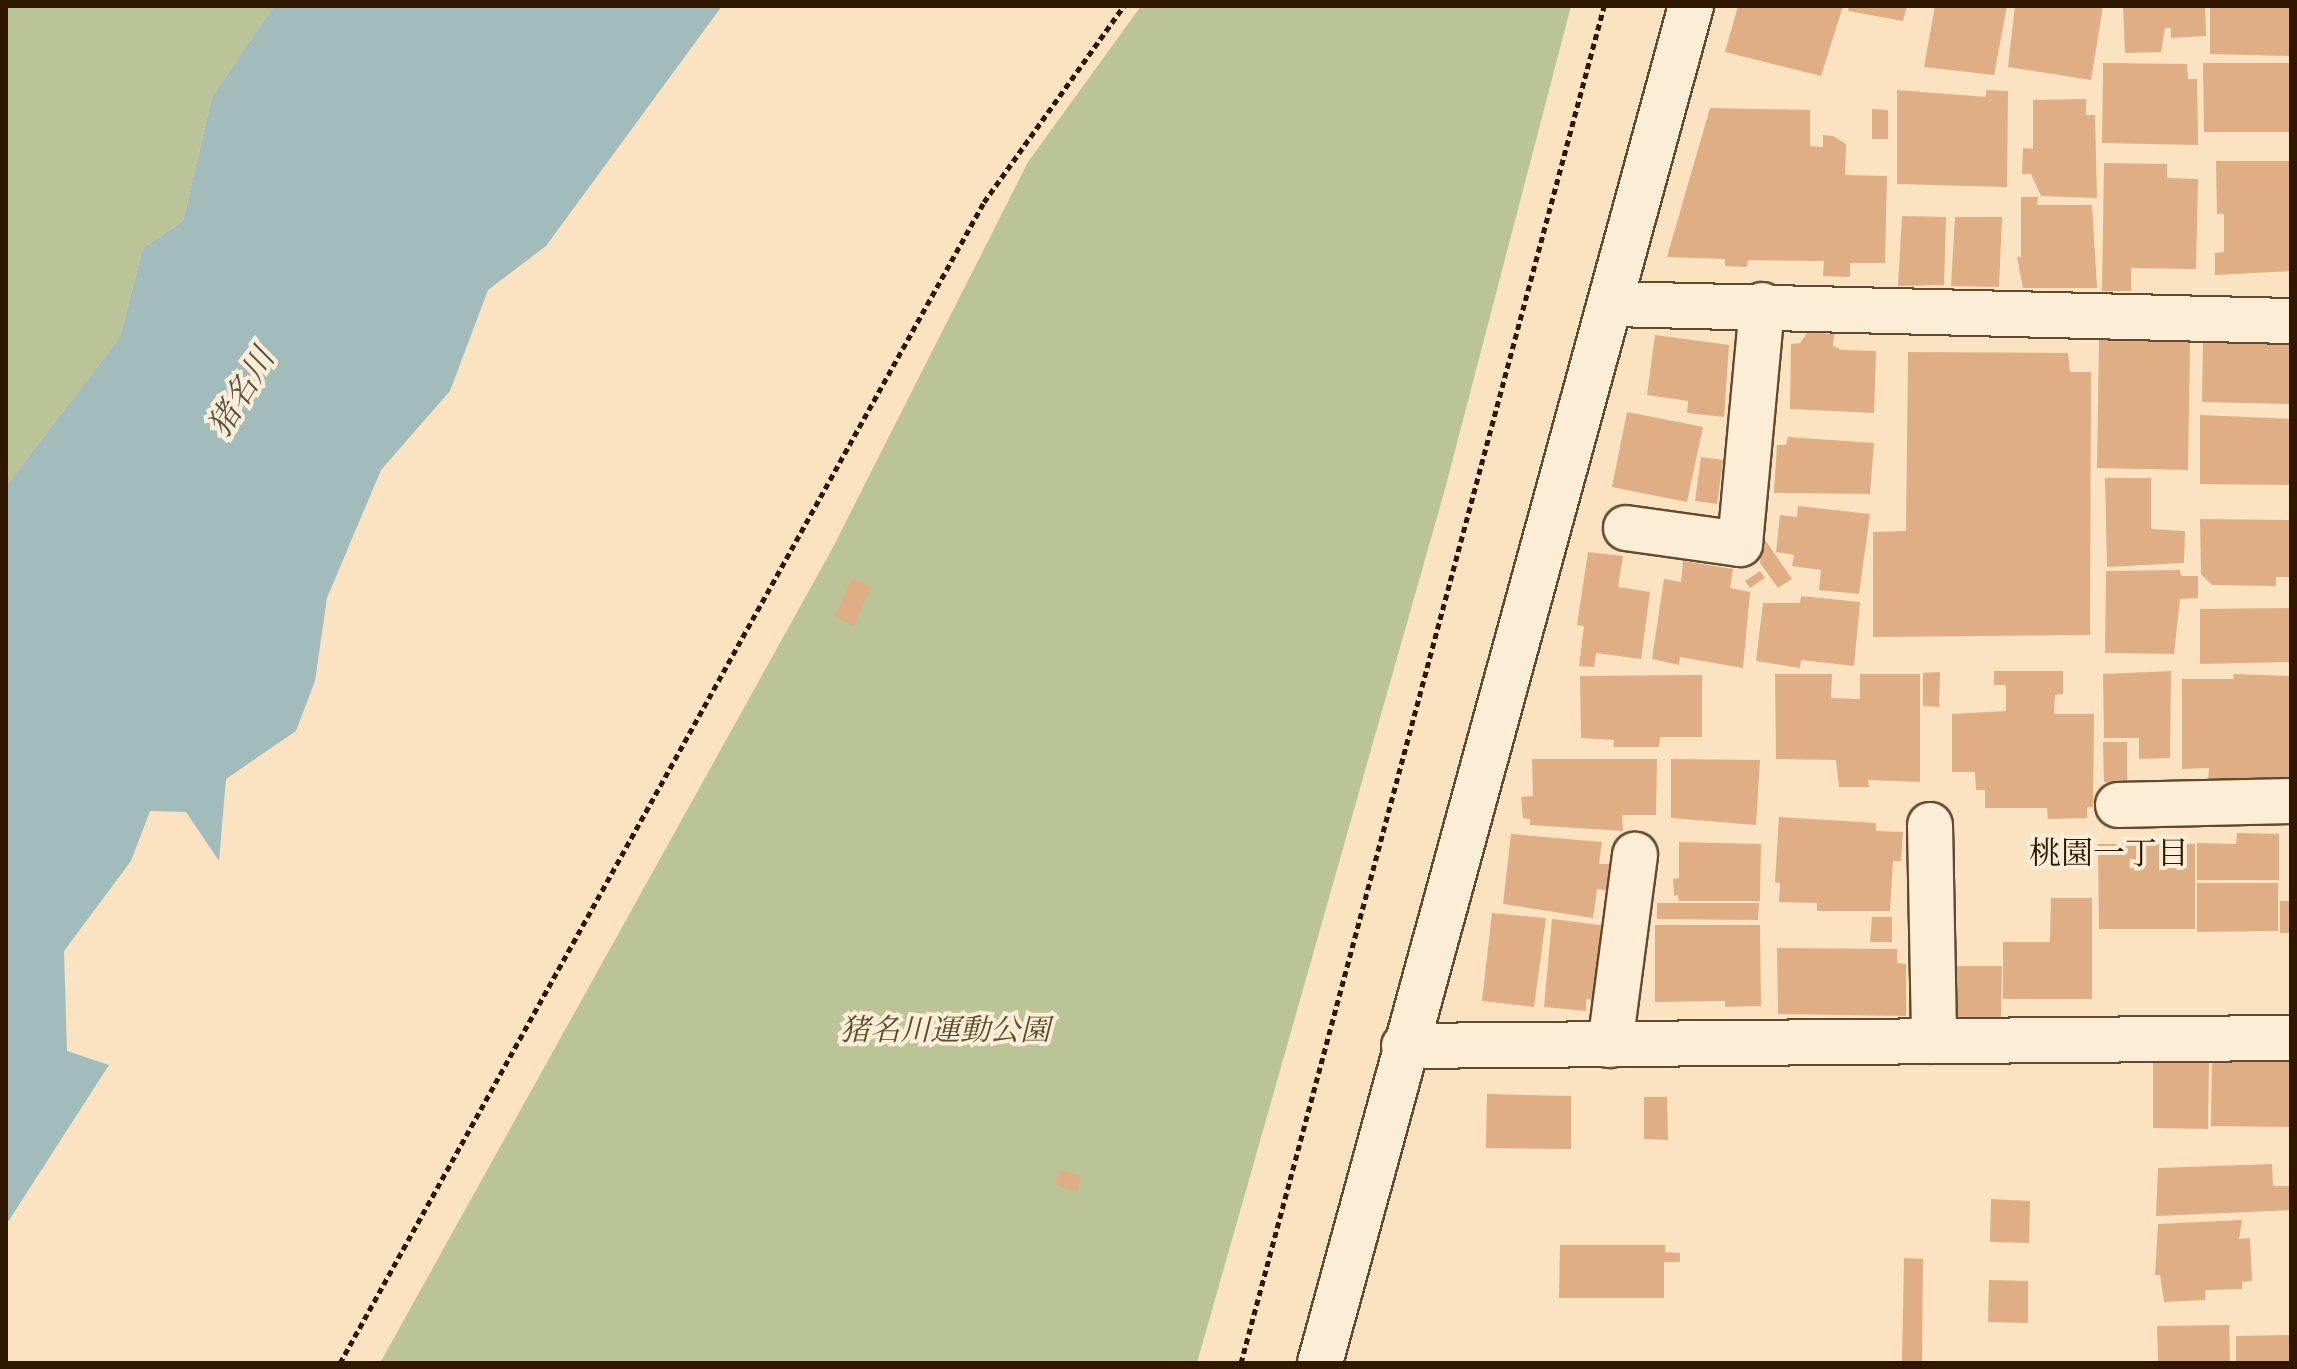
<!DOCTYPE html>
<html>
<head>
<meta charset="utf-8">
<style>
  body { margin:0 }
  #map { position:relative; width:2297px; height:1369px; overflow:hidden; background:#fbe3c1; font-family:"IM FELL Great Primer","Noto Serif JP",serif }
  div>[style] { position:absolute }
  .green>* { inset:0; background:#bbc496 }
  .water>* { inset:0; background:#a2bcbc }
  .building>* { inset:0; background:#e0ae85 }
  .path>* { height:5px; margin-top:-2.5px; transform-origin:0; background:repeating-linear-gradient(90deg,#2f1700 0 6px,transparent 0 10px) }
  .roads { filter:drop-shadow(2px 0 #624a30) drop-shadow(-2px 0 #624a30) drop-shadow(0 2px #624a30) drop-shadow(0 -2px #624a30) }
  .minor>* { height:44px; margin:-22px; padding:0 22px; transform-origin:22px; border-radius:22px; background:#fcedd7 }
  span { translate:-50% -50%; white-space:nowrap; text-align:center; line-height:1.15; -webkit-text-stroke:8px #fcedd7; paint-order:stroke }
  .park-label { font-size:30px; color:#594b2d; font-style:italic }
  .water-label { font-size:32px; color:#575142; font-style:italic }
  .neighbourhood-label { font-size:32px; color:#2f1700 }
  .frame { position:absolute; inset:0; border:8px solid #2f1700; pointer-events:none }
</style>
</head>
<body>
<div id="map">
  <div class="green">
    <i style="clip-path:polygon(6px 6px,274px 6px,212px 97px,183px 221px,143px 248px,120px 337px,6px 486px)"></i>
    <i style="clip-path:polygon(1141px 6px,1571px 6px,1445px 489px,1197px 1363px,380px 1363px,831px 551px,1028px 162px)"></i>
  </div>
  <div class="water">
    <i style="clip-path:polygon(274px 6px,722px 6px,546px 246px,488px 290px,450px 391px,381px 470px,327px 598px,315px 681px,296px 731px,226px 779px,219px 861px,186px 812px,150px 811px,131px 861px,64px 951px,67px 1051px,109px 1065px,6px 1225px,6px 486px,120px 337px,143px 248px,183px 221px,212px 97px)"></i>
  </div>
  <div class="building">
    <i style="clip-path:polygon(1843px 6px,1821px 76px,1725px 52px,1738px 6px)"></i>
    <i style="clip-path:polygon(1849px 6px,1907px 6px,1903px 21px,1848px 11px)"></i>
    <i style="clip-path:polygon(1935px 6px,2007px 6px,1994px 75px,1924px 67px)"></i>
    <i style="clip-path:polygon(2015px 6px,2103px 6px,2091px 80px,2008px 67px)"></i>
    <i style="clip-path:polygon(2123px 6px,2205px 6px,2206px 36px,2171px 38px,2171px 28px,2165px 28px,2161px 52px,2125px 53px)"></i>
    <i style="clip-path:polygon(2210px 6px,2291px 6px,2291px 56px,2210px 54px)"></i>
    <i style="clip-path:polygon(2103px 63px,2187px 64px,2188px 79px,2197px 79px,2198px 145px,2102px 143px)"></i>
    <i style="clip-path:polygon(2203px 63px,2291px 63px,2291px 132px,2204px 132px)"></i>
    <i style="clip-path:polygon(1897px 90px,1986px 97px,1986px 90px,2008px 91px,2007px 187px,1897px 184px)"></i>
    <i style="clip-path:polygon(2086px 99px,2086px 115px,2095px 115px,2097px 198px,2041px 196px,2031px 174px,2022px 174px,2023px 148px,2033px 149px,2033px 100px)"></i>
    <i style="clip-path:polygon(1710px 108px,1810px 110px,1810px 146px,1823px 147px,1823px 135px,1833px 136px,1846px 144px,1845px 175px,1887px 176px,1885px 263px,1850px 263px,1850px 277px,1823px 276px,1824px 261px,1748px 260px,1747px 267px,1725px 266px,1725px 259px,1667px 257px)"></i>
    <i style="clip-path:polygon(1872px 109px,1888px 110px,1888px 139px,1872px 139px)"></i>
    <i style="clip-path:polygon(2216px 161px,2290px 161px,2291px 271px,2215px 275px,2215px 253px,2224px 252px,2224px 214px,2217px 214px)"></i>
    <i style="clip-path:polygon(2104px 163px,2167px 164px,2167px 178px,2198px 179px,2196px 269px,2131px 268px,2131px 291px,2102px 291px)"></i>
    <i style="clip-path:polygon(2021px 197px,2038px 197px,2037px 205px,2092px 205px,2097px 288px,2023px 288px,2017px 257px,2021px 257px)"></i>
    <i style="clip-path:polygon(1902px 216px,1946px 217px,1944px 285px,1898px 286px)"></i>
    <i style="clip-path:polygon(1955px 217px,2002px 217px,1999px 287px,1951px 286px)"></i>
    <i style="clip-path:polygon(1808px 332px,1834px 334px,1833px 346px,1842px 350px,1876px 351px,1874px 413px,1790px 409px,1791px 344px,1800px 343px)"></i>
    <i style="clip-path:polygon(1655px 335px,1729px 345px,1724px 417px,1687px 413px,1688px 401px,1647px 395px)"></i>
    <i style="clip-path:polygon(2099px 339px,2190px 341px,2188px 470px,2097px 468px)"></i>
    <i style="clip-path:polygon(2203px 342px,2291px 344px,2291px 404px,2202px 402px)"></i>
    <i style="clip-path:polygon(1908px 352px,2068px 353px,2070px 372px,2091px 372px,2090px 635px,1873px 637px,1873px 532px,1906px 531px)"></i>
    <i style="clip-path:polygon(1627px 412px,1703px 427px,1687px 502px,1612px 487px)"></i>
    <i style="clip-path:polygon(2200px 415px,2291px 419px,2291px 485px,2200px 484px)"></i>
    <i style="clip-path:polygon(1788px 437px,1874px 443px,1870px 494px,1774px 493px,1777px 445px,1786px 445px)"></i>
    <i style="clip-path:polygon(1701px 457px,1723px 460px,1717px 504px,1695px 501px)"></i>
    <i style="clip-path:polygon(2105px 478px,2151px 478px,2151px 529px,2185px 531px,2184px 563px,2107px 567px)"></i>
    <i style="clip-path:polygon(1798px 506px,1870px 514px,1859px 594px,1819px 590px,1821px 570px,1792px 566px,1794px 555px,1776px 552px,1780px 515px,1797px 517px)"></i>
    <i style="clip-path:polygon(2200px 519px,2291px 520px,2291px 577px,2276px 577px,2276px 586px,2212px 585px,2201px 574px)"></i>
    <i style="clip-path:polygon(1763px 537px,1792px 579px,1778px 588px,1760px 563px)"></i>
    <i style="clip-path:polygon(1588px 552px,1623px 556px,1618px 587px,1650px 592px,1641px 659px,1596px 653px,1594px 667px,1579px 666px,1584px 626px,1577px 625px)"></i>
    <i style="clip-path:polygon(1683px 561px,1733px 569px,1730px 588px,1750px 592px,1743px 668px,1680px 657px,1679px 665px,1652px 659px,1664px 579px,1681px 582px)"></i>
    <i style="clip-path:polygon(2180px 570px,2181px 576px,2198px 576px,2198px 598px,2180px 599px,2174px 654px,2105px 653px,2106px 571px)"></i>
    <i style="clip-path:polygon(1760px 571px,1765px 578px,1750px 588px,1745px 581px)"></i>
    <i style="clip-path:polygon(851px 579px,871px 586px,854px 626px,835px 617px)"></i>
    <i style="clip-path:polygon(1801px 596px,1860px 602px,1854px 666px,1801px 660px,1800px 668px,1756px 661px,1763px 603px,1800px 603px)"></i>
    <i style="clip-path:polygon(2291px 608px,2291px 662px,2200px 664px,2200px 609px)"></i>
    <i style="clip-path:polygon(1994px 671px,2063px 671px,2063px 694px,2055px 695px,2054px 714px,2094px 714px,2093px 807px,2087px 807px,2087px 818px,2048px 819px,2047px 808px,1985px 808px,1985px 790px,1976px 790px,1975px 772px,1952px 772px,1952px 714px,2006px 711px,2006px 685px,1994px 685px)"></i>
    <i style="clip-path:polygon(2171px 671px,2170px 758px,2139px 759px,2139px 738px,2104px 738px,2103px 674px)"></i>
    <i style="clip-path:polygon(1940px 672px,1939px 707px,1923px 706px,1923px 673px)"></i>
    <i style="clip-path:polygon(1775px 674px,1832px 674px,1831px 698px,1860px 699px,1860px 674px,1920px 674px,1920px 782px,1868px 780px,1869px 787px,1839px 787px,1836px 760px,1776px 759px)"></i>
    <i style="clip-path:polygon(2233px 674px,2291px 676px,2291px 781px,2208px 782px,2209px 768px,2182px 769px,2182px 679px,2234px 679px)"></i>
    <i style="clip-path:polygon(1702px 675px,1702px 737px,1660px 737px,1659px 747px,1614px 747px,1614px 740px,1581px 738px,1580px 676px)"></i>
    <i style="clip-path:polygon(2103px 742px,2127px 742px,2127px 782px,2104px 782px)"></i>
    <i style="clip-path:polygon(1532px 759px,1657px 759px,1656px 815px,1622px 815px,1623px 831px,1530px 825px,1530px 819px,1523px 818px,1521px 797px,1533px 796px)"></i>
    <i style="clip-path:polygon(1671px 759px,1760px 760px,1756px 825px,1671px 818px)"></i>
    <i style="clip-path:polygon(1779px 817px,1876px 823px,1876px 831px,1903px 832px,1901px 861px,1893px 861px,1890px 911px,1817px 911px,1817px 903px,1779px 902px,1780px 883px,1775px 882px)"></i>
    <i style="clip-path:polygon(2237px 833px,2279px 834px,2279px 880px,2197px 880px,2197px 843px,2236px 844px)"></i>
    <i style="clip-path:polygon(1511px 834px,1602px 842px,1599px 864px,1612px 864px,1609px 891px,1597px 889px,1593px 918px,1503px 904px)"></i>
    <i style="clip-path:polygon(1679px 842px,1761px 844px,1760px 901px,1679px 901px,1678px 895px,1674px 896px,1673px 879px,1679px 878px)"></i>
    <i style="clip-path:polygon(2098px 844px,2195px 844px,2195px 929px,2099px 929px)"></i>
    <i style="clip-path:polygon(2197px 883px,2278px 883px,2278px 931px,2197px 932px)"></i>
    <i style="clip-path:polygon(2051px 898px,2092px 898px,2092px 999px,2003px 999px,2003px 942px,2050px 942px)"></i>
    <i style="clip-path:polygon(2280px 901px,2291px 901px,2291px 933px,2280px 933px)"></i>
    <i style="clip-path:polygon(1657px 903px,1759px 903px,1758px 920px,1657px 919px)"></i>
    <i style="clip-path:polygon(1492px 913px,1546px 918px,1534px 1007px,1482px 1001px)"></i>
    <i style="clip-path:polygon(1872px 917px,1892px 917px,1892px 942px,1870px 942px)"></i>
    <i style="clip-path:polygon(1552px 919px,1607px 926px,1596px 1000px,1586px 999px,1586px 1011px,1544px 1007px)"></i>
    <i style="clip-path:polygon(1655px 925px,1760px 925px,1761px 1006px,1725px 1007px,1725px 1001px,1655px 1002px)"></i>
    <i style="clip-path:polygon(1777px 948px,1897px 949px,1897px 963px,1906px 964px,1906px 1016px,1778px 1014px)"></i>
    <i style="clip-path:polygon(1950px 966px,2002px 966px,2001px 1021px,1949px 1020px)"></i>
    <i style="clip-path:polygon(2212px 1059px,2291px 1059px,2291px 1127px,2211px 1126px)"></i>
    <i style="clip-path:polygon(2153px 1061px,2209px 1061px,2208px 1129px,2153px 1128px)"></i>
    <i style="clip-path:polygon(1487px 1094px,1571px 1096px,1571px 1149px,1486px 1148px)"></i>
    <i style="clip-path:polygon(1644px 1097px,1667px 1097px,1668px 1140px,1644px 1139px)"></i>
    <i style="clip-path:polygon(2272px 1164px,2273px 1186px,2291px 1186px,2291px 1210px,2156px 1216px,2158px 1168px)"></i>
    <i style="clip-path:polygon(1059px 1170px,1081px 1176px,1077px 1192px,1055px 1185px)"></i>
    <i style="clip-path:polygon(1991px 1199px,2030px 1201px,2029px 1243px,1990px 1242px)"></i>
    <i style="clip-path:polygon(2242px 1220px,2239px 1239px,2250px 1238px,2252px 1281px,2242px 1282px,2242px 1289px,2205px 1290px,2205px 1300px,2164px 1302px,2160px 1275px,2155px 1275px,2158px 1224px)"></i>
    <i style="clip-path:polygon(1560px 1245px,1665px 1245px,1665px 1252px,1680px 1253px,1680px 1262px,1664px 1262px,1664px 1298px,1559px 1298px)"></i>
    <i style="clip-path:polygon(1904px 1258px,1923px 1259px,1922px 1363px,1902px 1363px)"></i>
    <i style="clip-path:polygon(1989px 1280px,2028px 1281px,2028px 1323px,1988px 1322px)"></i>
    <i style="clip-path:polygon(2229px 1325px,2230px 1363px,2158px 1363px,2157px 1326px)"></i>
    <i style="clip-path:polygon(2291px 1335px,2291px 1363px,2236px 1363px,2236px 1336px)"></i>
  </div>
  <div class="path">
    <i style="left:340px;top:1363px;width:1328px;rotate:-60.98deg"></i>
    <i style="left:984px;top:202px;width:241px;rotate:-54.5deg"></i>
    <i style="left:1241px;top:1363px;width:1405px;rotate:-75.02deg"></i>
  </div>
  <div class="roads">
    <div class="minor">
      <i style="left:1613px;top:304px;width:678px;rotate:1.44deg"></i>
      <i style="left:1626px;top:528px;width:115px;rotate:8deg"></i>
      <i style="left:1740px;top:544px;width:240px;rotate:-84.7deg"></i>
      <i style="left:2118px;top:805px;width:173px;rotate:-1.3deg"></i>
      <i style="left:1930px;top:825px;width:216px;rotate:88.9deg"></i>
      <i style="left:1610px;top:1045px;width:192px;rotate:-82.5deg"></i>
      <i style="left:1404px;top:1046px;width:887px;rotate:-0.52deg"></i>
      <i style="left:1320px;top:1363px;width:1407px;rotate:-74.71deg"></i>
    </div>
  </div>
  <div class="park-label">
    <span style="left:945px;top:1030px">猪名川運動公園</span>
  </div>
  <div class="water-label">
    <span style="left:242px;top:393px;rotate:-59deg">猪名川</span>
  </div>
  <div class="neighbourhood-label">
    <span style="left:2109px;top:854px">桃園一丁目</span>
  </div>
  <div class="frame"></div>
</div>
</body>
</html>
